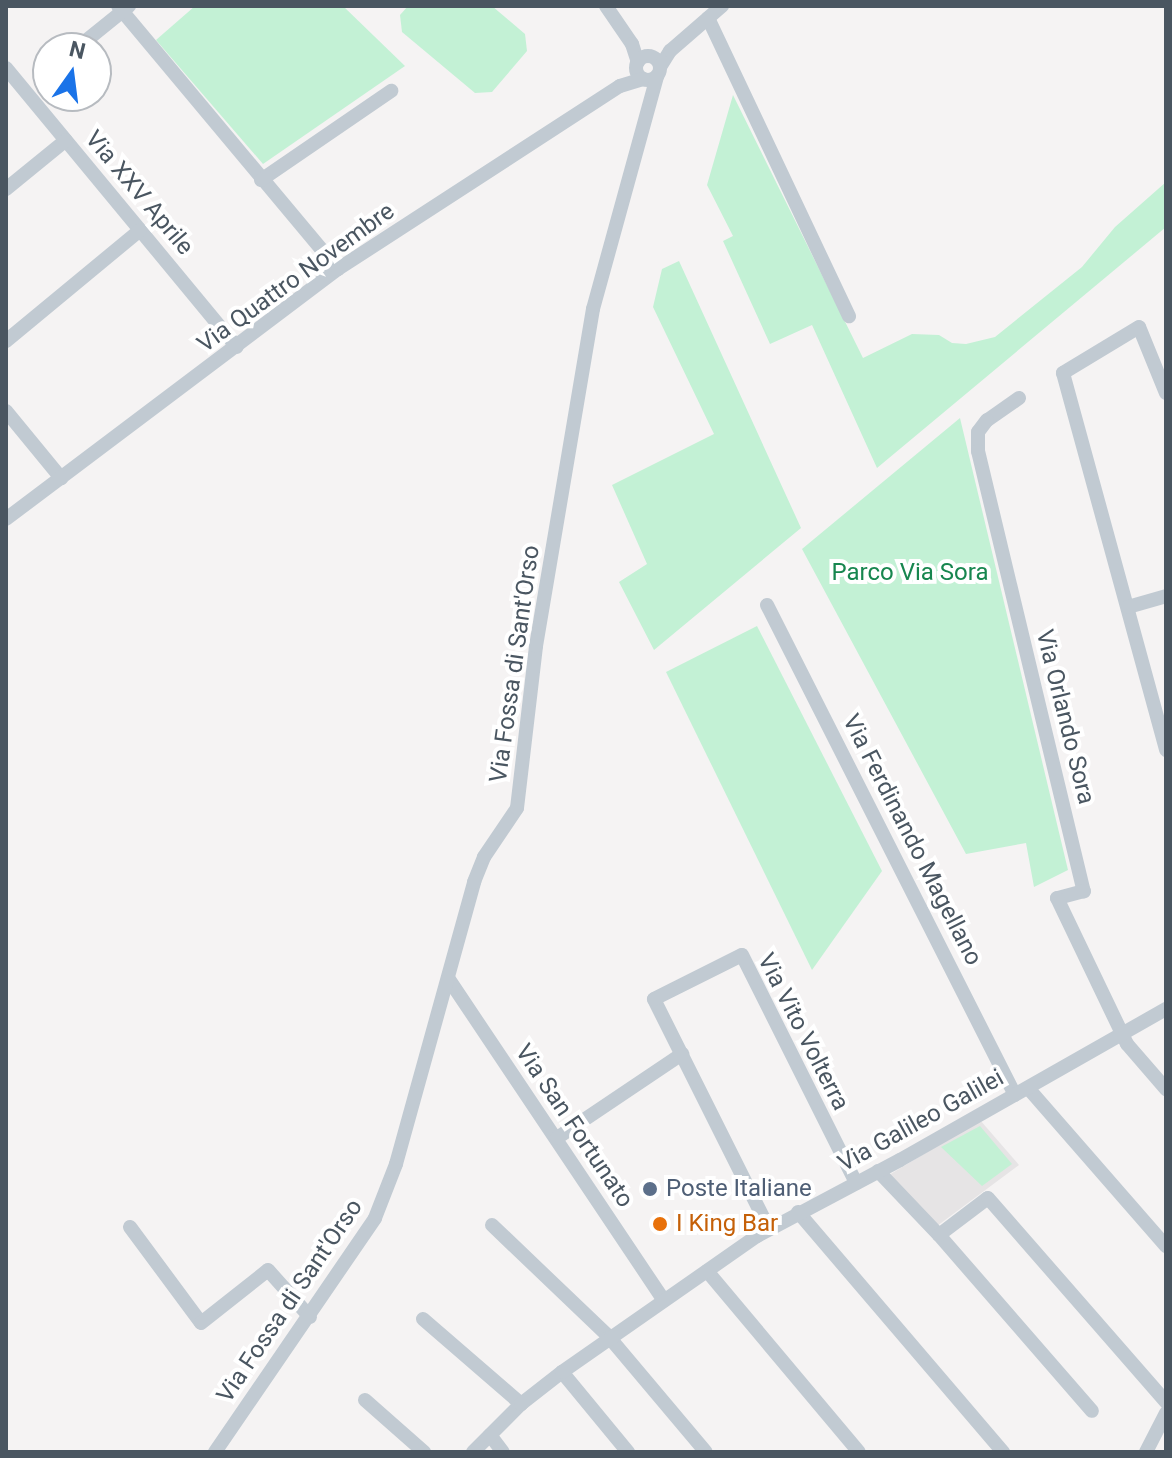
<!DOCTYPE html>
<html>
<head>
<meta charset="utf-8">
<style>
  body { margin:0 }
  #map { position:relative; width:1172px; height:1458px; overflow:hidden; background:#f5f3f3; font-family:Roboto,sans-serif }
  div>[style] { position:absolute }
  .education>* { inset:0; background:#e6e4e5 }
  .green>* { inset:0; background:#c3f1d5 }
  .minor>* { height:14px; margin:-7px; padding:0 7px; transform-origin:7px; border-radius:7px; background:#c1cad2 }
  .minor>.ring { margin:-7px; padding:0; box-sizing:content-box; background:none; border:14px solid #c1cad2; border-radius:50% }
  .dots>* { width:22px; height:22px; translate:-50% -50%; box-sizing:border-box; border:4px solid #fff; border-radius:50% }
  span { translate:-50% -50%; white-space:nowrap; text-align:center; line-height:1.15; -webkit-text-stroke:8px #fff; paint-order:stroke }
  .street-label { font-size:24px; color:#4a5661 }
  .park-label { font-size:24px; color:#17864f }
  .service-label { font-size:24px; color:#4e5e75 }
  .left { translate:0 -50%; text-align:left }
  .food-label { font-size:24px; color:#c56008 }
  .frame { position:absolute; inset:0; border:8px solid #4a5661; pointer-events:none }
  .north { position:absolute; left:32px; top:32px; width:80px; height:80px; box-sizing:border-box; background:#fff; border:2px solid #b7bbc0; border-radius:50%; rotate:14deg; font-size:22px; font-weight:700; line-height:32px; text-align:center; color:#4a5661 }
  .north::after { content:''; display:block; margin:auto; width:28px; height:36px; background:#1a73e8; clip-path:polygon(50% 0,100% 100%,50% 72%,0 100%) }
</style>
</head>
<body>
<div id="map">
  <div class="education">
    <i style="clip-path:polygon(980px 1120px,1019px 1165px,937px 1226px,889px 1175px)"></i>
  </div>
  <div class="green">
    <i style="clip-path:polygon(195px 6px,343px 6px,405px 66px,263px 164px,156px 40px)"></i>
    <i style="clip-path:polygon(408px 6px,492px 6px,525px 34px,527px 51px,492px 92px,475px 93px,402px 32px,400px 15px)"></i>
    <i style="clip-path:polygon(733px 95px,863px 358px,912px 334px,939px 335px,952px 343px,966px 344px,995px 337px,1082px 267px,1115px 227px,1166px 182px,1166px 227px,877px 468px,812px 325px,770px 344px,723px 241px,733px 236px,707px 185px)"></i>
    <i style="clip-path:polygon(679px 261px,801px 528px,654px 650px,619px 582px,647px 564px,612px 485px,714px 434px,653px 307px,662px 269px)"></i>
    <i style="clip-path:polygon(960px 418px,1068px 870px,1034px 887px,1026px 843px,966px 854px,802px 549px)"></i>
    <i style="clip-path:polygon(757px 626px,882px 871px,812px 970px,666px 672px)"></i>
    <i style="clip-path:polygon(980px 1126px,1012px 1164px,982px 1186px,941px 1147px)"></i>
  </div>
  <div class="minor">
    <i style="left:118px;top:6px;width:343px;rotate:50.1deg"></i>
    <i style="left:606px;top:6px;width:46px;rotate:55.6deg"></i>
    <i style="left:632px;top:44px;width:19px;rotate:72deg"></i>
    <i style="left:708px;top:18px;width:330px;rotate:64.7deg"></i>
    <i style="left:77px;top:48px;width:67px;rotate:-38.9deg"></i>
    <i class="ring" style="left:636px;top:56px;width:10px;height:10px"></i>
    <i style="left:660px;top:67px;width:19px;rotate:-58deg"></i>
    <i style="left:670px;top:51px;width:69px;rotate:-40.9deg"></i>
    <i style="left:6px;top:68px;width:362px;rotate:50.4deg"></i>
    <i style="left:261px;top:180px;width:158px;rotate:-34.4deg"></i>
    <i style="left:6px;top:189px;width:77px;rotate:-39.2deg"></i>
    <i style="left:6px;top:341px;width:174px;rotate:-39.6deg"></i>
    <i style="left:1166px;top:393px;width:71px;rotate:-112.2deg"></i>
    <i style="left:1139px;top:327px;width:89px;rotate:148.8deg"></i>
    <i style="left:1063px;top:373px;width:391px;rotate:74.7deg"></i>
    <i style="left:1019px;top:398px;width:39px;rotate:145deg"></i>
    <i style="left:987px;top:420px;width:15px;rotate:127deg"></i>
    <i style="left:978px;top:432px;width:19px;rotate:90deg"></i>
    <i style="left:978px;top:451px;width:453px;rotate:76.5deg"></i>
    <i style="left:1084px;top:891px;width:28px;rotate:165deg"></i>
    <i style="left:1057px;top:898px;width:162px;rotate:64.4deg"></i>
    <i style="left:1127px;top:1044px;width:60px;rotate:49.1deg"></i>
    <i style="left:6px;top:411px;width:87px;rotate:50.6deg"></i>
    <i style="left:6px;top:519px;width:416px;rotate:-37deg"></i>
    <i style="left:338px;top:269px;width:336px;rotate:-33deg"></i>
    <i style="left:620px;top:86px;width:24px;rotate:-17deg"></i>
    <i style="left:767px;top:605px;width:549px;rotate:63.16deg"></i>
    <i style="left:1128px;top:607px;width:40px;rotate:-16deg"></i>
    <i style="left:448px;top:978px;width:386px;rotate:56.2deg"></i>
    <i style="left:1028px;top:1088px;width:210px;rotate:48.9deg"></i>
    <i style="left:557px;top:1138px;width:151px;rotate:-33.9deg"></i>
    <i style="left:878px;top:1171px;width:88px;rotate:46.4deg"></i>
    <i style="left:939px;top:1235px;width:233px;rotate:49deg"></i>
    <i style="left:798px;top:1212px;width:316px;rotate:49.5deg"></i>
    <i style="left:492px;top:1225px;width:162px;rotate:43.7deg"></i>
    <i style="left:609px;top:1337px;width:150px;rotate:49.9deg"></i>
    <i style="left:130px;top:1227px;width:119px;rotate:53.5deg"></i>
    <i style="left:201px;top:1323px;width:85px;rotate:-38.3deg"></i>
    <i style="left:268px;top:1270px;width:63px;rotate:48.2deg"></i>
    <i style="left:769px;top:1229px;width:257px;rotate:-116.6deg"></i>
    <i style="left:654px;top:999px;width:98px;rotate:-26.6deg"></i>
    <i style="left:742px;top:955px;width:255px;rotate:63.4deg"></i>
    <i style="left:939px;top:1235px;width:61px;rotate:-37.1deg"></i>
    <i style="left:988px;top:1198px;width:271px;rotate:48.9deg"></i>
    <i style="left:707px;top:1271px;width:236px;rotate:50deg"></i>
    <i style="left:423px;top:1319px;width:130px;rotate:40.9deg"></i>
    <i style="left:562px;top:1372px;width:104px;rotate:50.5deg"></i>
    <i style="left:365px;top:1400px;width:79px;rotate:41.4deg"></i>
    <i style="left:490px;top:1435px;width:21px;rotate:53deg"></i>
    <i style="left:215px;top:1452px;width:283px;rotate:-55.6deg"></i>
    <i style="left:375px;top:1218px;width:58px;rotate:-68.7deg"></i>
    <i style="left:396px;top:1164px;width:293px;rotate:-74.5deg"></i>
    <i style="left:474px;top:882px;width:27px;rotate:-68deg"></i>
    <i style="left:484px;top:857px;width:59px;rotate:-56deg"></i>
    <i style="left:517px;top:808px;width:163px;rotate:-83.3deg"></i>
    <i style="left:536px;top:646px;width:342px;rotate:-80.4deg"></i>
    <i style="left:593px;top:309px;width:242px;rotate:-74.6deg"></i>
    <i style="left:473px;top:1452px;width:68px;rotate:-45deg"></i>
    <i style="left:521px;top:1404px;width:52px;rotate:-38deg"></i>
    <i style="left:562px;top:1372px;width:238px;rotate:-34.9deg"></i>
    <i style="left:757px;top:1236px;width:162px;rotate:-28deg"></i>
    <i style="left:900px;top:1160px;width:306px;rotate:-29.6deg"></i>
    <i style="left:1146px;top:1452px;width:44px;rotate:-62.9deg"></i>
  </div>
  <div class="dots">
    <i style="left:650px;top:1189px;background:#5c6f8a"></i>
    <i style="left:660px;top:1224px;background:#e8710a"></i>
  </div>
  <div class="street-label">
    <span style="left:139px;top:193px;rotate:50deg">Via XXV Aprile</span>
    <span style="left:296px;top:278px;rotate:-36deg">Via Quattro Novembre</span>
    <span style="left:515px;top:664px;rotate:-82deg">Via Fossa di Sant'Orso</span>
    <span style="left:1065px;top:717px;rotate:76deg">Via Orlando Sora</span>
    <span style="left:912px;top:840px;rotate:63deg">Via Ferdinando Magellano</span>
    <span style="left:803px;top:1032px;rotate:63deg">Via Vito Volterra</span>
    <span style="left:921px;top:1121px;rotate:-29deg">Via Galileo Galilei</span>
    <span style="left:574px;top:1126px;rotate:56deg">Via San Fortunato</span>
    <span style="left:290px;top:1301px;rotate:-56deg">Via Fossa di Sant'Orso</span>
  </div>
  <div class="park-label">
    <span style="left:910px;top:573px">Parco Via Sora</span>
  </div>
  <div class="service-label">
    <span class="left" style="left:666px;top:1189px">Poste Italiane</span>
  </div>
  <div class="food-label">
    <span class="left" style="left:676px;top:1224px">I King Bar</span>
  </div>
  <div class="frame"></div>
  <div class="north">N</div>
</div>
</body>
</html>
